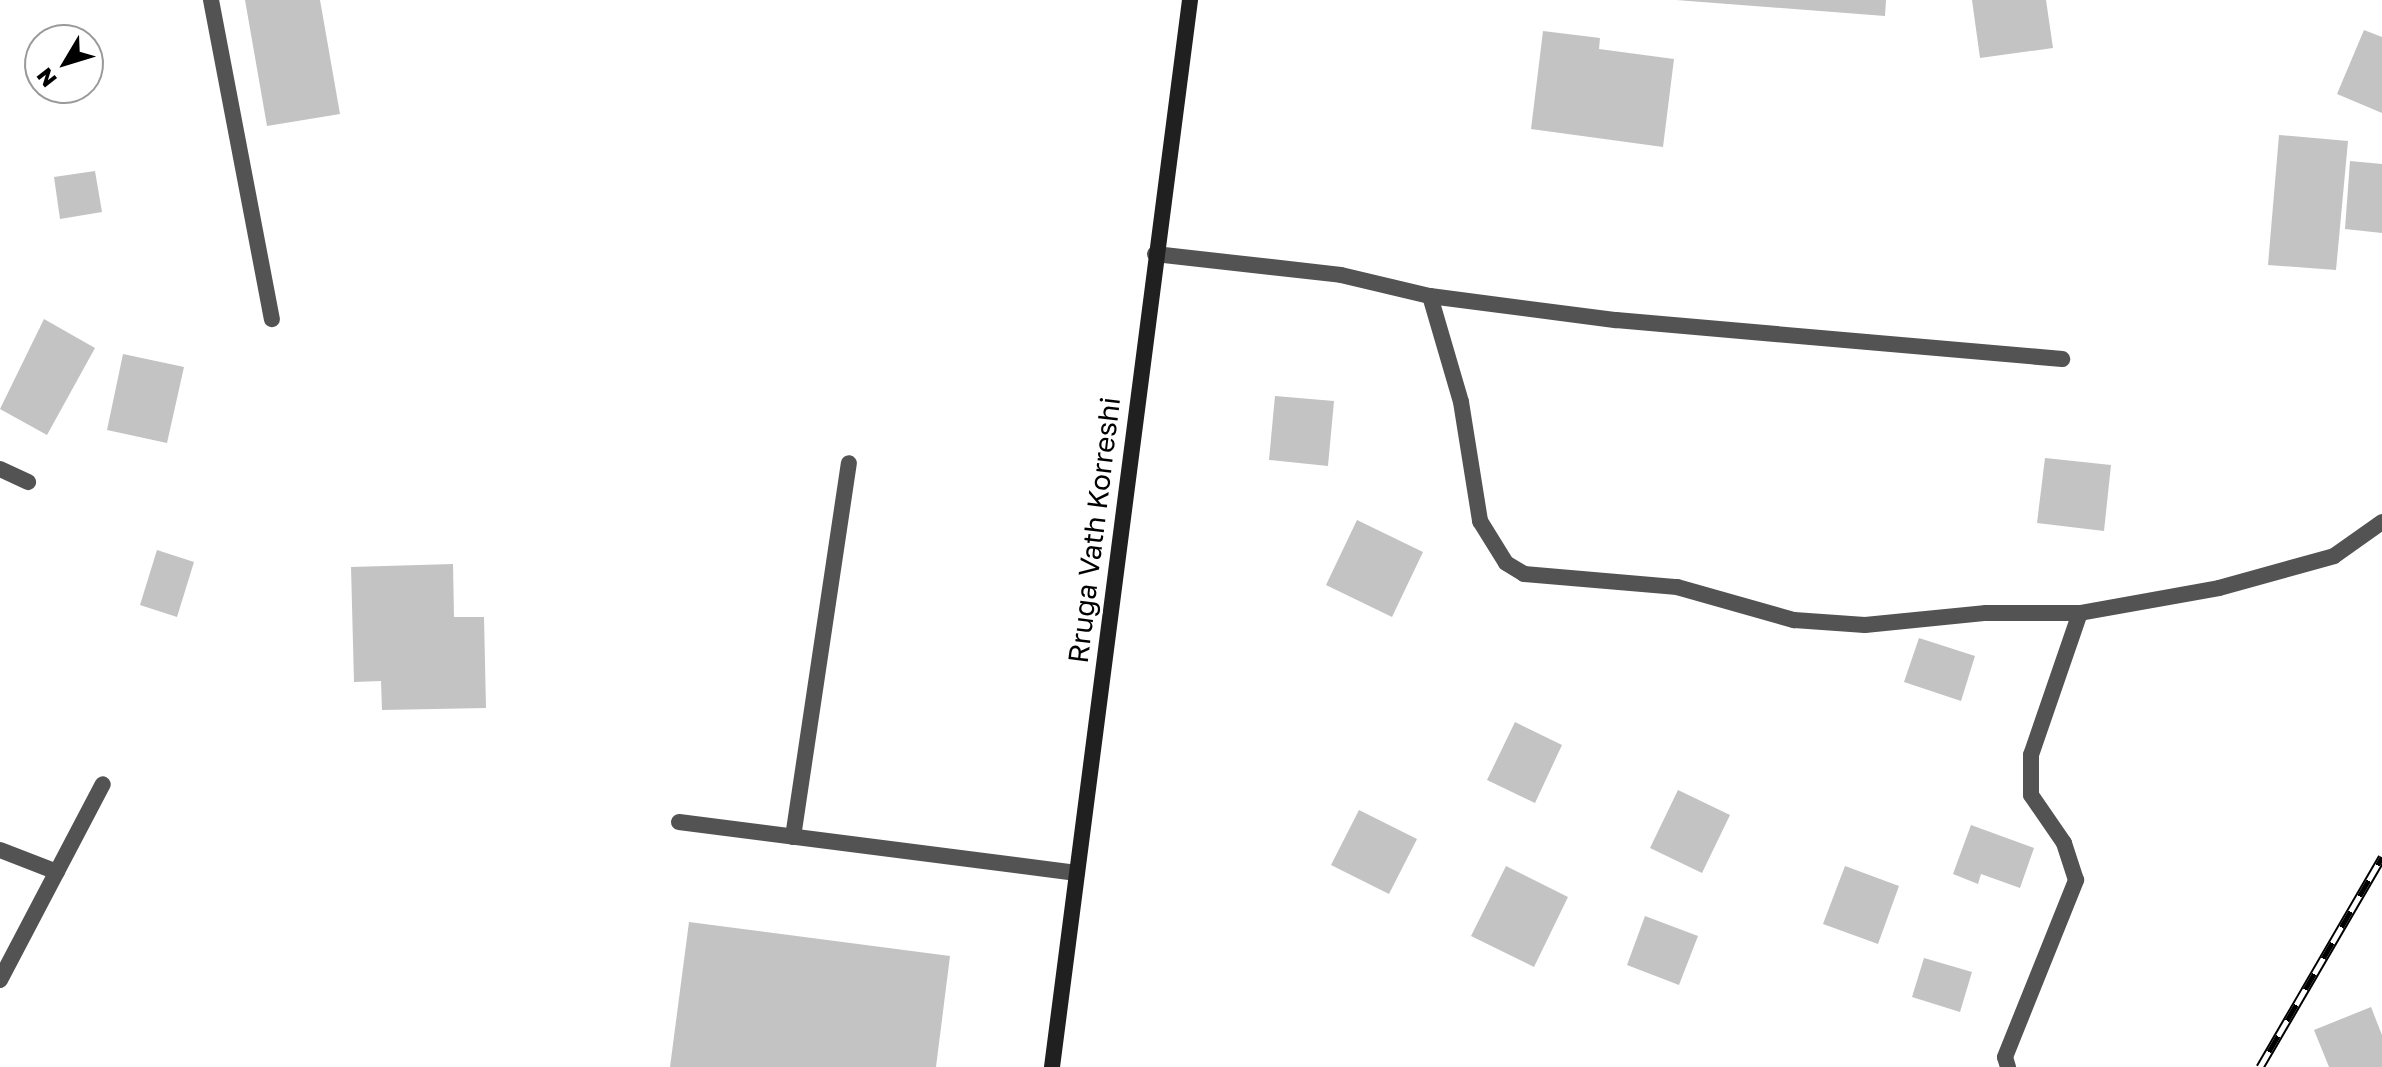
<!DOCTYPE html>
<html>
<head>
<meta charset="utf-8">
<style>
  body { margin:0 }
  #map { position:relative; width:2382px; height:1067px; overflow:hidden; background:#fff; font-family:"Golos Text",sans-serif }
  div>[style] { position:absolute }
  .building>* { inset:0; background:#c3c3c3 }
  .lane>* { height:16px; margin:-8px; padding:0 8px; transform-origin:8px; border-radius:8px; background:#535353 }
  .street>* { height:16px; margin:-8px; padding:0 8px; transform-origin:8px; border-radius:8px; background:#535353 }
  .secondary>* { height:16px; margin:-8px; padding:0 8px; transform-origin:8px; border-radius:8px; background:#202020 }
  .rail>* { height:9px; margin-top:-4.5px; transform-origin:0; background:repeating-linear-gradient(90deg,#fff 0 18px,#000 0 36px); box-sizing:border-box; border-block:2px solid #000 }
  span { translate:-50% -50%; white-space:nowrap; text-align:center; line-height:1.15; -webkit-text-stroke:6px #fff; paint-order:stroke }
  .street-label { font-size:28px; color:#000 }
  .north { position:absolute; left:24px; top:24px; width:80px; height:80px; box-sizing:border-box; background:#fff; border:2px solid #999; border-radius:50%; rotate:232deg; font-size:22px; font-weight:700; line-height:32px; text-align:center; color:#000 }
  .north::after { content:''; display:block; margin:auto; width:28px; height:36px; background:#000; clip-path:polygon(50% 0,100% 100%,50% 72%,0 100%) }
</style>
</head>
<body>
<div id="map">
  <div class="building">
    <i style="clip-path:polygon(245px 0,320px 0,340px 114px,267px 126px)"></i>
    <i style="clip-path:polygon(1676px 0,1886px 0,1885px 16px)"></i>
    <i style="clip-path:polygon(1972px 0,2046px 0,2053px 48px,1980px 58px)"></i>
    <i style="clip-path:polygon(2364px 30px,2382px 37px,2382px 113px,2337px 94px)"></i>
    <i style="clip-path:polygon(1543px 31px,1600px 38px,1599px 49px,1674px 59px,1663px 147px,1531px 129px)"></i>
    <i style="clip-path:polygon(2279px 135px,2348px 141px,2336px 270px,2268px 265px)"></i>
    <i style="clip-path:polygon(2350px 161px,2382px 164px,2382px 233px,2345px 229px)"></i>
    <i style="clip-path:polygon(95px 171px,102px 212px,60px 219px,54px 177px)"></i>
    <i style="clip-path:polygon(44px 319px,95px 348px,47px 435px,0 409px)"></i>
    <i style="clip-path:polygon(123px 354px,184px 367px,167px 443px,107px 430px)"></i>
    <i style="clip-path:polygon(1275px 396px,1334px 401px,1328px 466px,1269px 460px)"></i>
    <i style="clip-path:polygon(2045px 458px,2111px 465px,2104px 531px,2037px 523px)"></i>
    <i style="clip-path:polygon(1357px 520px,1423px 552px,1392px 617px,1326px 585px)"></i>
    <i style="clip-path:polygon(157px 550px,194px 562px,177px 617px,140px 605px)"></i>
    <i style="clip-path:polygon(453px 564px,454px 617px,484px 617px,486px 708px,382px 710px,381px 681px,354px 682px,351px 567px)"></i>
    <i style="clip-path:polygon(1919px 638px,1975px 656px,1961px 701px,1904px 682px)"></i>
    <i style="clip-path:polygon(1515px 722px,1562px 745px,1535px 803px,1487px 780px)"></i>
    <i style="clip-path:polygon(1678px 790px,1730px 815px,1702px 873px,1650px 848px)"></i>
    <i style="clip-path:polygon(1359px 810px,1417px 839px,1389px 894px,1331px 865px)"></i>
    <i style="clip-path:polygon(1971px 825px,2034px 848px,2020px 888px,1981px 874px,1978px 884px,1953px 874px)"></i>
    <i style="clip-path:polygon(1506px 866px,1568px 897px,1534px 967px,1471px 936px)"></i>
    <i style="clip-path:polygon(1845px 866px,1899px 886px,1878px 944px,1823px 924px)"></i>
    <i style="clip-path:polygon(1645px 916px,1698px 936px,1679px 985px,1627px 965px)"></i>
    <i style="clip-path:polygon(689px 922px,950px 956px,936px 1067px,670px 1067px)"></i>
    <i style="clip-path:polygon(1924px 958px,1972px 972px,1960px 1012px,1912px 997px)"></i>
    <i style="clip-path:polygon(2371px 1007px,2382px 1035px,2382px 1067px,2329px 1067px,2314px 1030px)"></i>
  </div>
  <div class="lane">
    <i style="left:679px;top:822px;width:401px;rotate:7.3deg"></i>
    <i style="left:793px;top:837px;width:378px;rotate:-81.5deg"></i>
  </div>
  <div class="street">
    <i style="left:211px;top:0;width:325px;rotate:79.2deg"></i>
    <i style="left:1155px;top:254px;width:187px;rotate:6.4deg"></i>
    <i style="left:1341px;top:275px;width:91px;rotate:13.3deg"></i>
    <i style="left:1430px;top:296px;width:188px;rotate:7.4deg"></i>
    <i style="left:1616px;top:320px;width:448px;rotate:5deg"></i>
    <i style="left:1430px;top:296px;width:110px;rotate:73.7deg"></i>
    <i style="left:1461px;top:402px;width:121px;rotate:80.9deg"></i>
    <i style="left:1480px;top:521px;width:49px;rotate:58.2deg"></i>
    <i style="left:1506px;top:563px;width:21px;rotate:31deg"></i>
    <i style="left:1524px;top:574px;width:154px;rotate:4.9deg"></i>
    <i style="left:1677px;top:587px;width:122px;rotate:15.8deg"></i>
    <i style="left:1794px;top:620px;width:71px;rotate:4deg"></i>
    <i style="left:1865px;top:625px;width:122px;rotate:-5.7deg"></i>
    <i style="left:1986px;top:613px;width:94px"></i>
    <i style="left:2080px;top:613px;width:141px;rotate:-10.2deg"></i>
    <i style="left:2219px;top:588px;width:119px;rotate:-15.5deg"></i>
    <i style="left:2334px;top:556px;width:59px;rotate:-35.3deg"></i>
    <i style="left:0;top:469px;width:31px;rotate:25deg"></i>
    <i style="left:0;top:850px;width:61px;rotate:21.1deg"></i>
    <i style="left:0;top:980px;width:221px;rotate:-62.3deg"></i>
    <i style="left:2008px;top:1067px;width:10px;rotate:-107deg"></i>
    <i style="left:2005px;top:1057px;width:191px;rotate:-68.1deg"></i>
    <i style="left:2076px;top:880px;width:39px;rotate:-108deg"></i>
    <i style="left:2064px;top:843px;width:58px;rotate:-124.5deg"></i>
    <i style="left:2031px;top:795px;width:40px;rotate:-90deg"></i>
    <i style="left:2031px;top:755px;width:150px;rotate:-71deg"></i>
  </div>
  <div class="secondary">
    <i style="left:1052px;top:1067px;width:1076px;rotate:-82.63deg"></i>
  </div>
  <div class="rail">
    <i style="left:2260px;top:1067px;width:243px;rotate:-59.8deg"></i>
  </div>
  <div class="street-label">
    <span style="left:1094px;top:530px;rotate:-83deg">Rruga Vath Korreshi</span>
  </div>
  <div class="north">N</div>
</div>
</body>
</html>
